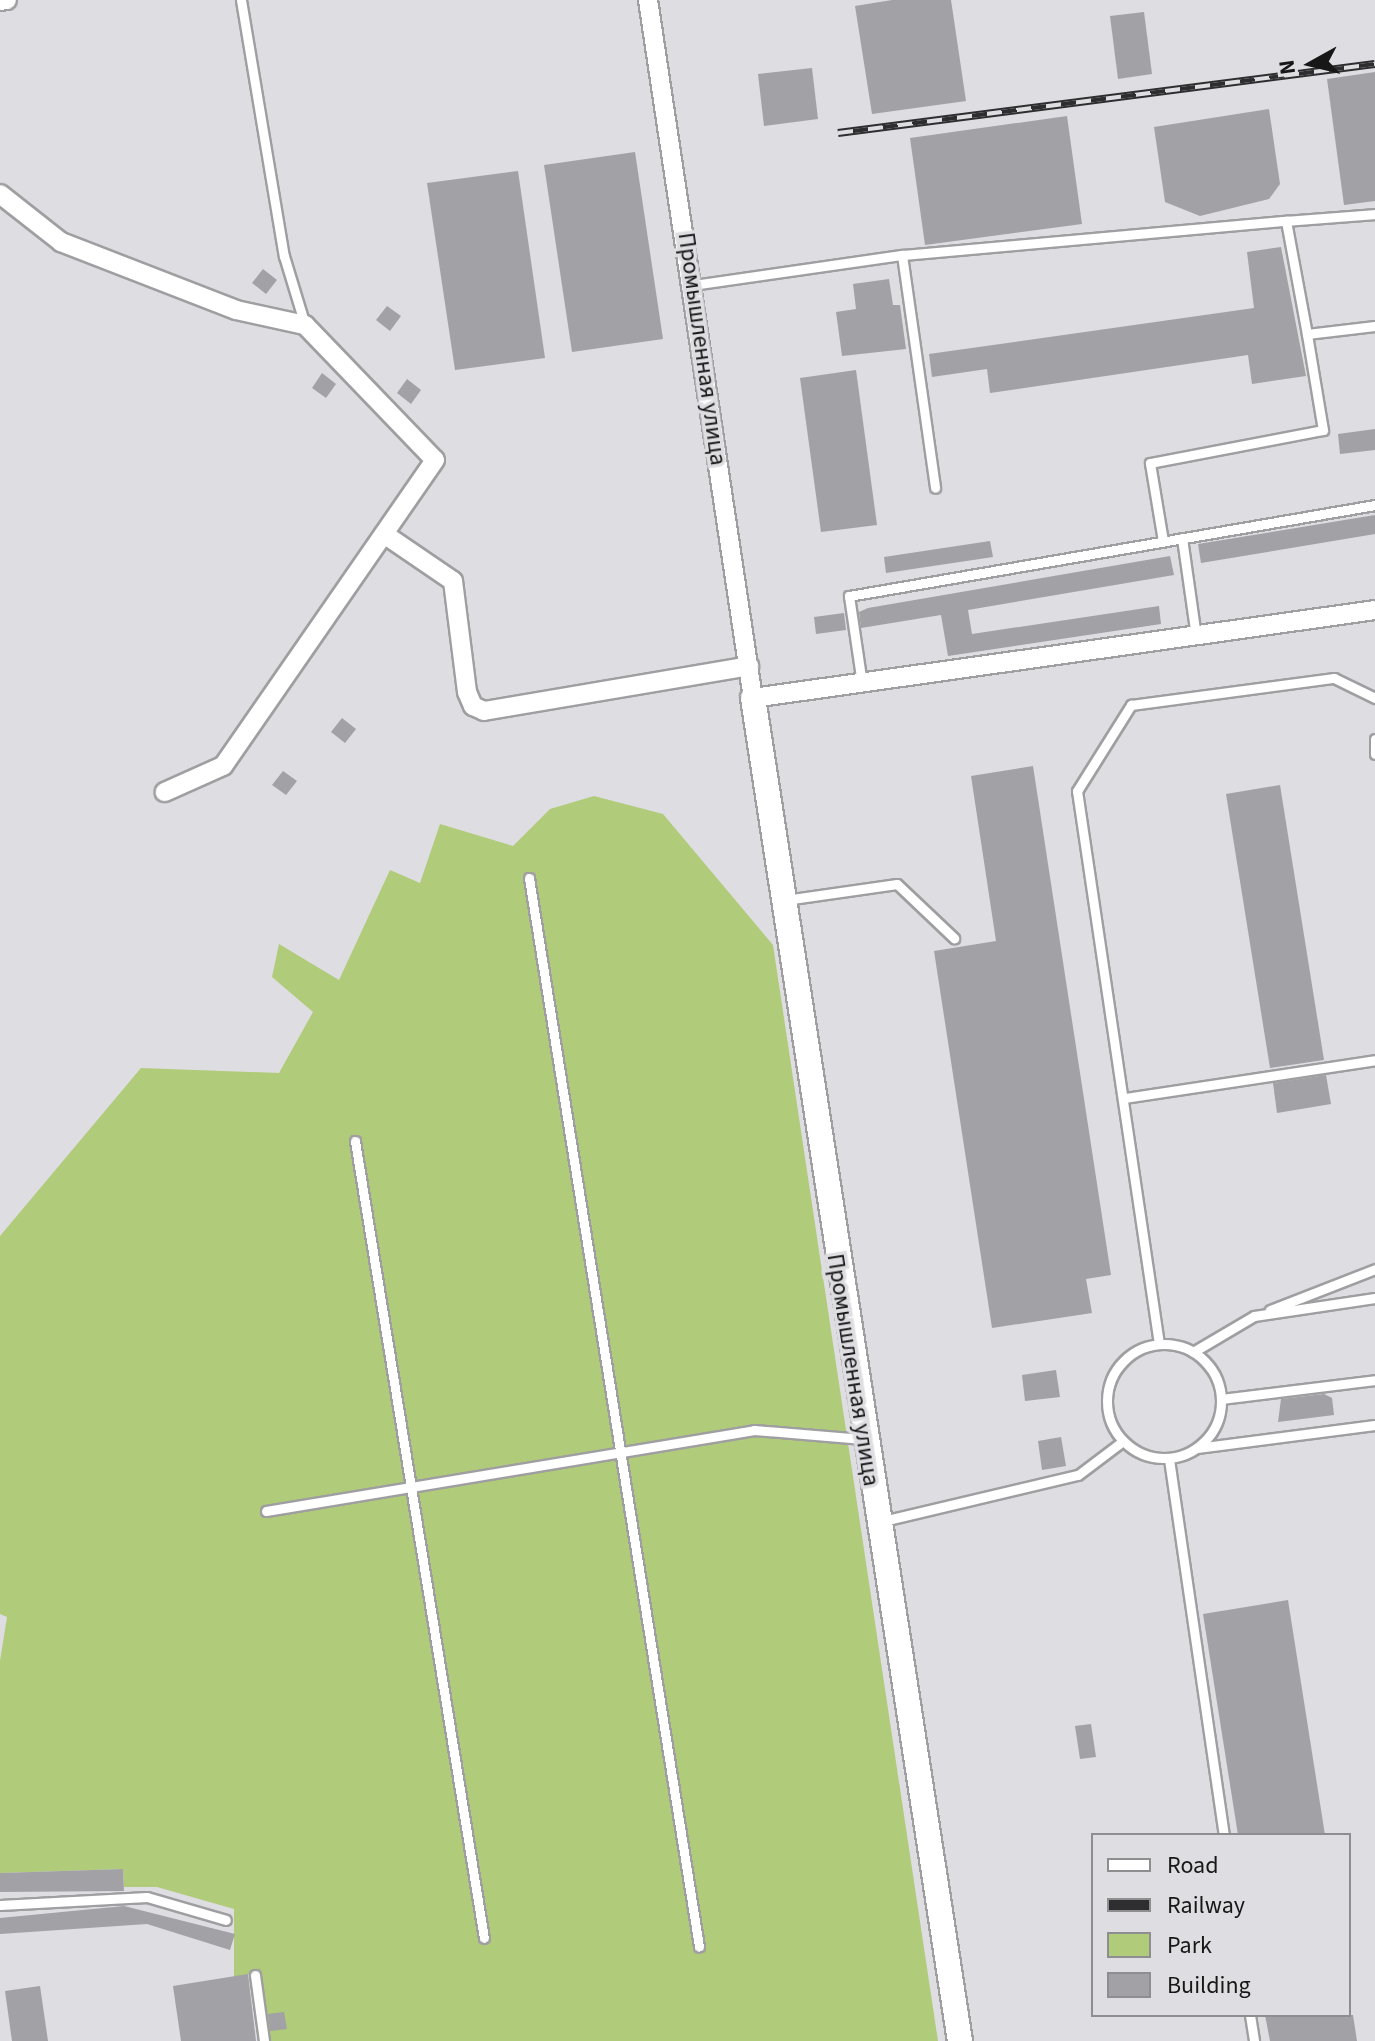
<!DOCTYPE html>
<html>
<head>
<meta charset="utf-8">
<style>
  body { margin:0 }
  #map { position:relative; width:1375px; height:2041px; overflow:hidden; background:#dedde1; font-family:"Source Sans 3",sans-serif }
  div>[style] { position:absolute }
  .green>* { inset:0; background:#b0cb79 }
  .building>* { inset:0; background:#a2a1a5 }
  .roads { filter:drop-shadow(2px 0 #9f9ea1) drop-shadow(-2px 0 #9f9ea1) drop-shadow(0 2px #9f9ea1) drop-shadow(0 -2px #9f9ea1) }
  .service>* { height:9px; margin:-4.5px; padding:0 4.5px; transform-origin:4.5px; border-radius:4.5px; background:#fff }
  .service>.ring { margin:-4.5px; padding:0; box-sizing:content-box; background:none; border:9px solid #fff; border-radius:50% }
  .minor>* { height:18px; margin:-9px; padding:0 9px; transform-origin:9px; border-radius:9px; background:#fff }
  .tertiary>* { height:24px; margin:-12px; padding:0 12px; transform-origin:12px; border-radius:12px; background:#fff }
  .rail>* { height:8px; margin-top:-4px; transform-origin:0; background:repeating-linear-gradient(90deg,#dedde1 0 15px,#2e2d2f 0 30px); box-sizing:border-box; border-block:2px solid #2e2d2f }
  span { translate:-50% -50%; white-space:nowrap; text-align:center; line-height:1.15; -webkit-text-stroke:7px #dedde1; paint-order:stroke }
  .street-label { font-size:24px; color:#171718 }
  .legend { position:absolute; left:1091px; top:1833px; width:260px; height:184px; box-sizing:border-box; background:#dedde1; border:2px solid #8e8e91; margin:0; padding:10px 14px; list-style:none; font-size:24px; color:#171718 }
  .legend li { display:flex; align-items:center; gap:16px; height:40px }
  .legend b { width:40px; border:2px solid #8e8e91 }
  .north { position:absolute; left:1271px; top:24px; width:80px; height:80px; -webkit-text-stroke:6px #dedde1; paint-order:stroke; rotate:262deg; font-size:22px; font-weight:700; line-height:32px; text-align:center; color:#171718 }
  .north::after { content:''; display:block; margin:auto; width:28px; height:36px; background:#171718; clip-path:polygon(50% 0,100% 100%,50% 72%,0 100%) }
</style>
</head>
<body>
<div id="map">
  <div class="green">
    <i style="clip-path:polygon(594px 796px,663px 814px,773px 945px,938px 2041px,261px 2041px,251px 1974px,234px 1977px,234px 1909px,157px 1887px,124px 1887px,123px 1869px,0 1873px,0 1661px,7px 1617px,0 1614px,0 1236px,141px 1068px,279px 1073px,313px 1012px,272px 977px,279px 944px,339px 980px,390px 870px,420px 883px,440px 824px,513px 846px,550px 809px)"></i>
  </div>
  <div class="building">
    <i style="clip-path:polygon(892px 0,951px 0,966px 101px,872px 114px,855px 6px)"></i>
    <i style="clip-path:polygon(1144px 12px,1152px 74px,1118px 79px,1110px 16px)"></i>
    <i style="clip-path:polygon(812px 68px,818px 119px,764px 126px,758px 74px)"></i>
    <i style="clip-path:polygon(1375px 72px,1375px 201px,1344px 205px,1327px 79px)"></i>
    <i style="clip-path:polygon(1269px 109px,1280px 184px,1269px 199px,1200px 216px,1165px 202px,1154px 127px)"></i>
    <i style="clip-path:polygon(1067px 116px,1082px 224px,925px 245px,910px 138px)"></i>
    <i style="clip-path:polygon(635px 152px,663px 339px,572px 352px,544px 165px)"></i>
    <i style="clip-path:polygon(518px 171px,545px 358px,455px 370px,427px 183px)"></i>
    <i style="clip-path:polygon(1281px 247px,1306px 376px,1252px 384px,1248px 355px,990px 393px,987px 369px,932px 377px,929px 354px,1254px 308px,1247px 252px)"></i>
    <i style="clip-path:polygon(263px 269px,277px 280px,266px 294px,252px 283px)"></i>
    <i style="clip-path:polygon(889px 279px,893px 305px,900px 305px,906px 349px,842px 356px,836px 312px,856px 309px,853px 284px)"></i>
    <i style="clip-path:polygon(387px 306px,401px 316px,390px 331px,376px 320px)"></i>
    <i style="clip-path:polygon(856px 370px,877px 525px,821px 532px,800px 378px)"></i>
    <i style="clip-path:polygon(322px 373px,336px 384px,326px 398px,312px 388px)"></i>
    <i style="clip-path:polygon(407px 379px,421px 390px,411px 404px,397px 393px)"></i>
    <i style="clip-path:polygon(1375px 429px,1375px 450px,1340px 454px,1338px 434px)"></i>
    <i style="clip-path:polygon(1375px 515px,1375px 534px,1201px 563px,1198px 544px)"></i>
    <i style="clip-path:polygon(990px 541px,993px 557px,886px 573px,884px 557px)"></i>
    <i style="clip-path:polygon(1170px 556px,1174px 575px,968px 610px,972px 634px,1159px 606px,1161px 624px,948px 656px,941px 615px,861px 628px,859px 612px,868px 608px)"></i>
    <i style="clip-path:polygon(844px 613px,846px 630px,816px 634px,814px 617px)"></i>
    <i style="clip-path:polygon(342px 718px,356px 729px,345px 743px,331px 732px)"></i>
    <i style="clip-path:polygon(1033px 766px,1111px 1275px,1086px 1279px,1092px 1313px,992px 1328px,934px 951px,996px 941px,971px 776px)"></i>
    <i style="clip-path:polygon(283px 771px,297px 781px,286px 795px,272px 785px)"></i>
    <i style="clip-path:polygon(1280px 785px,1324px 1060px,1270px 1068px,1226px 794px)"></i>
    <i style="clip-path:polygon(1326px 1075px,1331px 1104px,1277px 1113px,1273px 1083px)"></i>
    <i style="clip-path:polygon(1056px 1370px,1060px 1397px,1025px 1401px,1022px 1375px)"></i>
    <i style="clip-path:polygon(1324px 1394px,1332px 1398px,1334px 1415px,1278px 1422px,1281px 1399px)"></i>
    <i style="clip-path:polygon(1061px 1437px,1066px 1466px,1042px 1470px,1038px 1441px)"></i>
    <i style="clip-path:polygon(1288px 1600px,1325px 1835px,1238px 1835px,1203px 1614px)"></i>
    <i style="clip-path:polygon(1091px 1724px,1096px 1757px,1080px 1759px,1075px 1726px)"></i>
    <i style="clip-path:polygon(123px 1869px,124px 1891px,0 1892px,0 1873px)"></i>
    <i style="clip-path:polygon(124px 1906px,235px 1934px,230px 1950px,147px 1924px,0 1934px,0 1918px)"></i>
    <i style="clip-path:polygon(248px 1974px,256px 2041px,181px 2041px,173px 1986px)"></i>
    <i style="clip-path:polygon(40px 1986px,48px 2041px,12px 2041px,5px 1991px)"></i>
    <i style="clip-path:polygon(284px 2012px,287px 2029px,270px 2031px,268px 2014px)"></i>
    <i style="clip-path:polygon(1265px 2015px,1353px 2015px,1357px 2041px,1270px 2041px)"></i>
  </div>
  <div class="roads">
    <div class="service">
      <i style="left:241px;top:0;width:260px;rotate:80.5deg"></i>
      <i style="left:284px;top:256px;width:72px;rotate:73.1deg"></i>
      <i style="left:1286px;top:221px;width:89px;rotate:-4.5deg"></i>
      <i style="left:902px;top:255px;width:235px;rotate:81.9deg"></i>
      <i style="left:693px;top:285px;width:211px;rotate:-8.2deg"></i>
      <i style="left:902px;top:255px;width:386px;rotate:-5.1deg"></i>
      <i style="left:1286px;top:221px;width:115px;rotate:79.5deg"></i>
      <i style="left:1307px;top:334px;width:68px;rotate:-6.7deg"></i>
      <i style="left:1182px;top:538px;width:99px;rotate:81.9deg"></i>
      <i style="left:1163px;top:541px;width:79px;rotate:-99.5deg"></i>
      <i style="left:1150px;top:463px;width:176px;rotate:-10.8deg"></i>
      <i style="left:1323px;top:430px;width:97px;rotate:-99.5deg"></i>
      <i style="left:862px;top:684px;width:89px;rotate:-98.4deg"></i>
      <i style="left:849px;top:596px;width:534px;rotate:-9.82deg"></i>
      <i style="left:1375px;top:739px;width:15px;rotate:90deg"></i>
      <i style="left:529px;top:878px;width:1082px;rotate:80.96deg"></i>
      <i style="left:785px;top:900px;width:113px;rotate:-8.1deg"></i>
      <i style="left:897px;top:884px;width:79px;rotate:43.5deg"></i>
      <i style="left:1125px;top:1098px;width:253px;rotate:-8.6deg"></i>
      <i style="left:355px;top:1141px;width:807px;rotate:80.81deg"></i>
      <i style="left:1270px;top:1310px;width:113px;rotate:-21.3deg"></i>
      <i class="ring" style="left:1107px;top:1344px;width:105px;height:105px"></i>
      <i style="left:1159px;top:1344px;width:559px;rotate:-98.43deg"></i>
      <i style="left:1077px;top:791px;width:102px;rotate:-57.9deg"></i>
      <i style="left:1131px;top:705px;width:205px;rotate:-7.6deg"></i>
      <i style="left:1334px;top:678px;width:46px;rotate:26deg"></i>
      <i style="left:1193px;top:1352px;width:71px;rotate:-30.5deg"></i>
      <i style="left:1254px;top:1316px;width:122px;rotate:-8.5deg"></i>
      <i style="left:1221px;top:1399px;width:155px;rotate:-7deg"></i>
      <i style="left:1197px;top:1448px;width:179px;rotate:-7.4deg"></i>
      <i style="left:1169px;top:1459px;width:380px;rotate:81.7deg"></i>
      <i style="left:266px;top:1511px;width:495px;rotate:-9.4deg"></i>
      <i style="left:754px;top:1430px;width:109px;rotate:4.7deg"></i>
      <i style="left:883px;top:1521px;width:200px;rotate:-13.3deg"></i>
      <i style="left:1078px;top:1475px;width:56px;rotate:-37.1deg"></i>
      <i style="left:0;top:1905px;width:147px;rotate:-3.1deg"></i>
      <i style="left:147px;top:1897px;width:82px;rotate:16.2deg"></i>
      <i style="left:255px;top:1975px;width:67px;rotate:82.2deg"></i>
      <i style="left:1250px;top:2015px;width:26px;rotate:81deg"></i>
    </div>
    <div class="minor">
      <i style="left:648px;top:0;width:706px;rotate:81.45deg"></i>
      <i style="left:753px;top:698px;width:628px;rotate:-8.05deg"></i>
      <i style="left:0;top:1px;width:7px;rotate:-8deg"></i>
      <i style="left:0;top:194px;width:78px;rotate:38.2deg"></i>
      <i style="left:61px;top:242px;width:188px;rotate:21.2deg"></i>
      <i style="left:236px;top:310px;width:71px;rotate:12.3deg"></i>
      <i style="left:305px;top:325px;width:187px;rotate:46.1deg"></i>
      <i style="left:435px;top:460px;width:372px;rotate:124.7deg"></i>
      <i style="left:223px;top:766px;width:64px;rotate:155.9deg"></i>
      <i style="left:384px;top:534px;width:83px;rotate:34.3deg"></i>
      <i style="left:453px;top:581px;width:112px;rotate:82.8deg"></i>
      <i style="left:467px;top:692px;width:15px;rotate:67deg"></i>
      <i style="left:473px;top:706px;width:12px;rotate:24deg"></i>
      <i style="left:484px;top:711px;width:269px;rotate:-9.6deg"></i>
    </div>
    <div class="tertiary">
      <i style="left:753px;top:698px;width:1359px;rotate:81.24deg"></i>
    </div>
  </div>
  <div class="rail">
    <i style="left:838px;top:133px;width:541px;rotate:-7.32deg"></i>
  </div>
  <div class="street-label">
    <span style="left:702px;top:349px;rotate:82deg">Промышленная улица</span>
    <span style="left:853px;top:1370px;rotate:81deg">Промышленная улица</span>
  </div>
  <ul class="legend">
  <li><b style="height:10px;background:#fff"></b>Road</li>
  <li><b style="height:10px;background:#2e2d2f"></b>Railway</li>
  <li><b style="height:22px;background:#b0cb79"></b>Park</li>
  <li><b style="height:22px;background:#a2a1a5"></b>Building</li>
  </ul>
  <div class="north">N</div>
</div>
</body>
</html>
